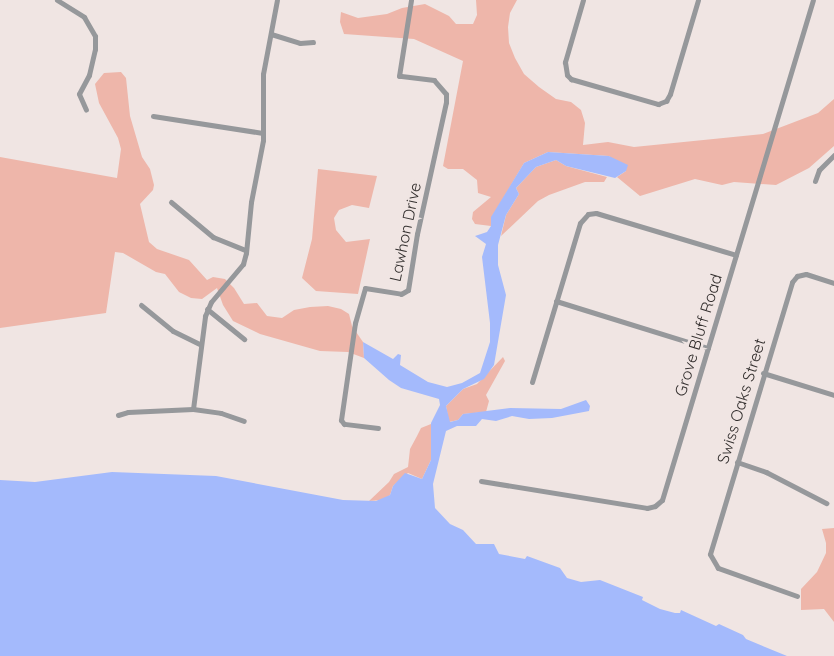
<!DOCTYPE html>
<html>
<head>
<meta charset="utf-8">
<style>
  body { margin:0 }
  #map { position:relative; width:834px; height:656px; overflow:hidden; background:#f0e5e3; font-family:Quicksand,sans-serif }
  div>[style] { position:absolute }
  .green>* { inset:0; background:#eeb6aa }
  .water>* { inset:0; background:#a4bafc }
  .minor>* { height:5px; margin:-2.5px; padding:0 2.5px; transform-origin:2.5px; border-radius:2.5px; background:#96989b }
  span { translate:-50% -50%; white-space:nowrap; text-align:center; line-height:1.15; -webkit-text-stroke:5px #f0e5e3; paint-order:stroke }
  .street-label { font-size:16px; color:#332f2e }
</style>
</head>
<body>
<div id="map">
  <div class="green">
    <i style="clip-path:polygon(476px 0,517px 0,510px 13px,508px 27px,509px 43px,515px 58px,524px 74px,539px 87px,556px 99px,571px 102px,581px 110px,585px 123px,583px 145px,608px 142px,634px 147px,763px 134px,818px 113px,834px 99px,834px 146px,809px 168px,776px 185px,734px 182px,722px 185px,695px 179px,640px 196px,617px 177px,626px 171px,609px 156px,548px 152px,524px 163px,492px 217px,491px 226px,475px 224px,472px 219px,473px 212px,491px 197px,478px 193px,477px 180px,463px 169px,448px 169px,443px 166px,463px 61px,414px 39px,344px 34px,340px 22px,341px 12px,358px 18px,387px 14px,402px 8px,425px 4px,449px 16px,456px 24px,473px 24px,477px 15px)"></i>
    <i style="clip-path:polygon(121px 72px,126px 78px,130px 116px,142px 157px,150px 169px,154px 185px,153px 190px,140px 204px,149px 242px,157px 249px,189px 260px,207px 280px,213px 277px,225px 279px,234px 288px,244px 304px,257px 303px,267px 316px,282px 318px,294px 310px,310px 307px,328px 306px,341px 309px,349px 314px,352px 326px,363px 342px,364px 358px,348px 352px,320px 351px,260px 334px,233px 321px,223px 305px,217px 288px,202px 299px,191px 298px,179px 292px,165px 274px,156px 272px,123px 253px,115px 252px,106px 313px,0 328px,0 157px,117px 178px,121px 149px,118px 138px,99px 103px,95px 84px,104px 73px)"></i>
    <i style="clip-path:polygon(556px 160px,566px 166px,607px 177px,604px 182px,585px 182px,549px 195px,538px 201px,501px 236px,506px 215px,519px 194px,516px 188px,536px 167px)"></i>
    <i style="clip-path:polygon(318px 169px,377px 176px,369px 208px,352px 205px,339px 210px,334px 218px,336px 230px,346px 242px,370px 239px,358px 294px,316px 291px,302px 278px,312px 239px)"></i>
    <i style="clip-path:polygon(503px 357px,505px 361px,486px 395px,489px 401px,486px 412px,463px 414px,458px 420px,449px 422px,446px 406px,463px 389px,477px 384px)"></i>
    <i style="clip-path:polygon(431px 424px,431px 460px,422px 479px,408px 473px,393px 486px,390px 495px,383px 500px,369px 501px,389px 482px,394px 474px,408px 467px,410px 449px,417px 436px,421px 428px)"></i>
    <i style="clip-path:polygon(834px 528px,834px 622px,824px 609px,801px 610px,801px 589px,817px 572px,826px 553px,826px 543px,822px 529px)"></i>
  </div>
  <div class="water">
    <i style="clip-path:polygon(548px 152px,609px 156px,628px 165px,626px 171px,615px 178px,566px 166px,556px 160px,536px 167px,516px 188px,519px 194px,506px 215px,498px 245px,498px 265px,506px 295px,494px 365px,484px 379px,463px 389px,446px 406px,450px 422px,458px 420px,463px 414px,510px 408px,561px 409px,586px 400px,590px 406px,589px 411px,552px 418px,529px 419px,512px 416px,496px 421px,482px 419px,476px 426px,457px 426px,446px 431px,433px 484px,435px 508px,450px 524px,463px 530px,476px 544px,494px 544px,499px 554px,525px 559px,527px 556px,560px 568px,567px 578px,581px 582px,600px 580px,643px 597px,642px 600px,660px 609px,675px 613px,680px 613px,681px 610px,716px 626px,719px 624px,743px 635px,746px 639px,787px 656px,0 656px,0 480px,35px 482px,112px 472px,216px 476px,343px 500px,376px 501px,390px 495px,393px 486px,405px 473px,422px 479px,431px 460px,431px 423px,440px 405px,439px 399px,401px 388px,389px 380px,364px 358px,363px 342px,393px 359px,398px 354px,401px 355px,400px 365px,428px 382px,447px 387px,462px 383px,480px 373px,490px 342px,490px 323px,482px 257px,486px 244px,475px 236px,487px 232px,491px 226px,491px 217px,524px 163px)"></i>
  </div>
  <div class="minor">
    <i style="left:57px;top:0;width:32px;rotate:32deg"></i>
    <i style="left:84px;top:17px;width:22px;rotate:60deg"></i>
    <i style="left:95px;top:36px;width:13px;rotate:90deg"></i>
    <i style="left:95px;top:49px;width:27px;rotate:103deg"></i>
    <i style="left:89px;top:75px;width:21px;rotate:118deg"></i>
    <i style="left:79px;top:94px;width:17px;rotate:66deg"></i>
    <i style="left:583px;top:0;width:65px;rotate:106.2deg"></i>
    <i style="left:565px;top:62px;width:13px;rotate:81deg"></i>
    <i style="left:567px;top:75px;width:6px;rotate:45deg"></i>
    <i style="left:571px;top:79px;width:91px;rotate:16deg"></i>
    <i style="left:658px;top:104px;width:9px;rotate:-21deg"></i>
    <i style="left:666px;top:101px;width:8px;rotate:-60deg"></i>
    <i style="left:670px;top:94px;width:98px;rotate:-73.4deg"></i>
    <i style="left:271px;top:34px;width:30px;rotate:17deg"></i>
    <i style="left:300px;top:43px;width:13px;rotate:-4deg"></i>
    <i style="left:153px;top:116px;width:111px;rotate:8.8deg"></i>
    <i style="left:815px;top:181px;width:12px;rotate:-70deg"></i>
    <i style="left:819px;top:170px;width:21px;rotate:-45deg"></i>
    <i style="left:171px;top:202px;width:55px;rotate:39.8deg"></i>
    <i style="left:213px;top:237px;width:35px;rotate:22deg"></i>
    <i style="left:556px;top:301px;width:159px;rotate:17.2deg"></i>
    <i style="left:141px;top:305px;width:41px;rotate:39.1deg"></i>
    <i style="left:173px;top:331px;width:30px;rotate:26deg"></i>
    <i style="left:207px;top:309px;width:48px;rotate:39deg"></i>
    <i style="left:763px;top:373px;width:74px;rotate:17.2deg"></i>
    <i style="left:532px;top:382px;width:166px;rotate:-73.2deg"></i>
    <i style="left:580px;top:223px;width:12px;rotate:-48deg"></i>
    <i style="left:588px;top:214px;width:8px;rotate:-7deg"></i>
    <i style="left:596px;top:213px;width:146px;rotate:16.7deg"></i>
    <i style="left:193px;top:409px;width:94px;rotate:-82.6deg"></i>
    <i style="left:205px;top:316px;width:15px;rotate:-67deg"></i>
    <i style="left:211px;top:302px;width:50px;rotate:-49.9deg"></i>
    <i style="left:243px;top:264px;width:11px;rotate:-75deg"></i>
    <i style="left:246px;top:253px;width:51px;rotate:-84.4deg"></i>
    <i style="left:251px;top:202px;width:63px;rotate:-79deg"></i>
    <i style="left:263px;top:140px;width:66px;rotate:-90deg"></i>
    <i style="left:263px;top:74px;width:75px;rotate:-79.3deg"></i>
    <i style="left:118px;top:415px;width:10px;rotate:-17deg"></i>
    <i style="left:128px;top:412px;width:65px;rotate:-2.6deg"></i>
    <i style="left:193px;top:409px;width:28px;rotate:8deg"></i>
    <i style="left:221px;top:413px;width:24px;rotate:19deg"></i>
    <i style="left:378px;top:428px;width:34px;rotate:-173deg"></i>
    <i style="left:344px;top:424px;width:5px;rotate:-127deg"></i>
    <i style="left:341px;top:420px;width:98px;rotate:-81.8deg"></i>
    <i style="left:355px;top:323px;width:36px;rotate:-74deg"></i>
    <i style="left:365px;top:288px;width:36px;rotate:9deg"></i>
    <i style="left:401px;top:294px;width:8px;rotate:-30deg"></i>
    <i style="left:408px;top:290px;width:57px;rotate:-80.9deg"></i>
    <i style="left:417px;top:234px;width:135px;rotate:-77.6deg"></i>
    <i style="left:446px;top:102px;width:8px;rotate:-90deg"></i>
    <i style="left:446px;top:94px;width:18px;rotate:-131deg"></i>
    <i style="left:434px;top:80px;width:35px;rotate:-173deg"></i>
    <i style="left:399px;top:76px;width:77px;rotate:-81deg"></i>
    <i style="left:737px;top:462px;width:31px;rotate:19deg"></i>
    <i style="left:766px;top:472px;width:68px;rotate:27.3deg"></i>
    <i style="left:481px;top:481px;width:168px;rotate:9.2deg"></i>
    <i style="left:647px;top:508px;width:8px;rotate:-14deg"></i>
    <i style="left:655px;top:506px;width:9px;rotate:-41deg"></i>
    <i style="left:662px;top:500px;width:522px;rotate:-73.2deg"></i>
    <i style="left:797px;top:596px;width:84px;rotate:-160.5deg"></i>
    <i style="left:718px;top:568px;width:16px;rotate:-120deg"></i>
    <i style="left:710px;top:554px;width:284px;rotate:-73.2deg"></i>
    <i style="left:792px;top:282px;width:8px;rotate:-50deg"></i>
    <i style="left:797px;top:276px;width:9px;rotate:-13deg"></i>
    <i style="left:806px;top:274px;width:29px;rotate:18deg"></i>
  </div>
  <div class="street-label">
    <span style="left:405px;top:232px;rotate:-78deg">Lawhon Drive</span>
    <span style="left:698px;top:335px;rotate:-73deg">Grove Bluff Road</span>
    <span style="left:741px;top:401px;rotate:-73deg">Swiss Oaks Street</span>
  </div>
</div>
</body>
</html>
